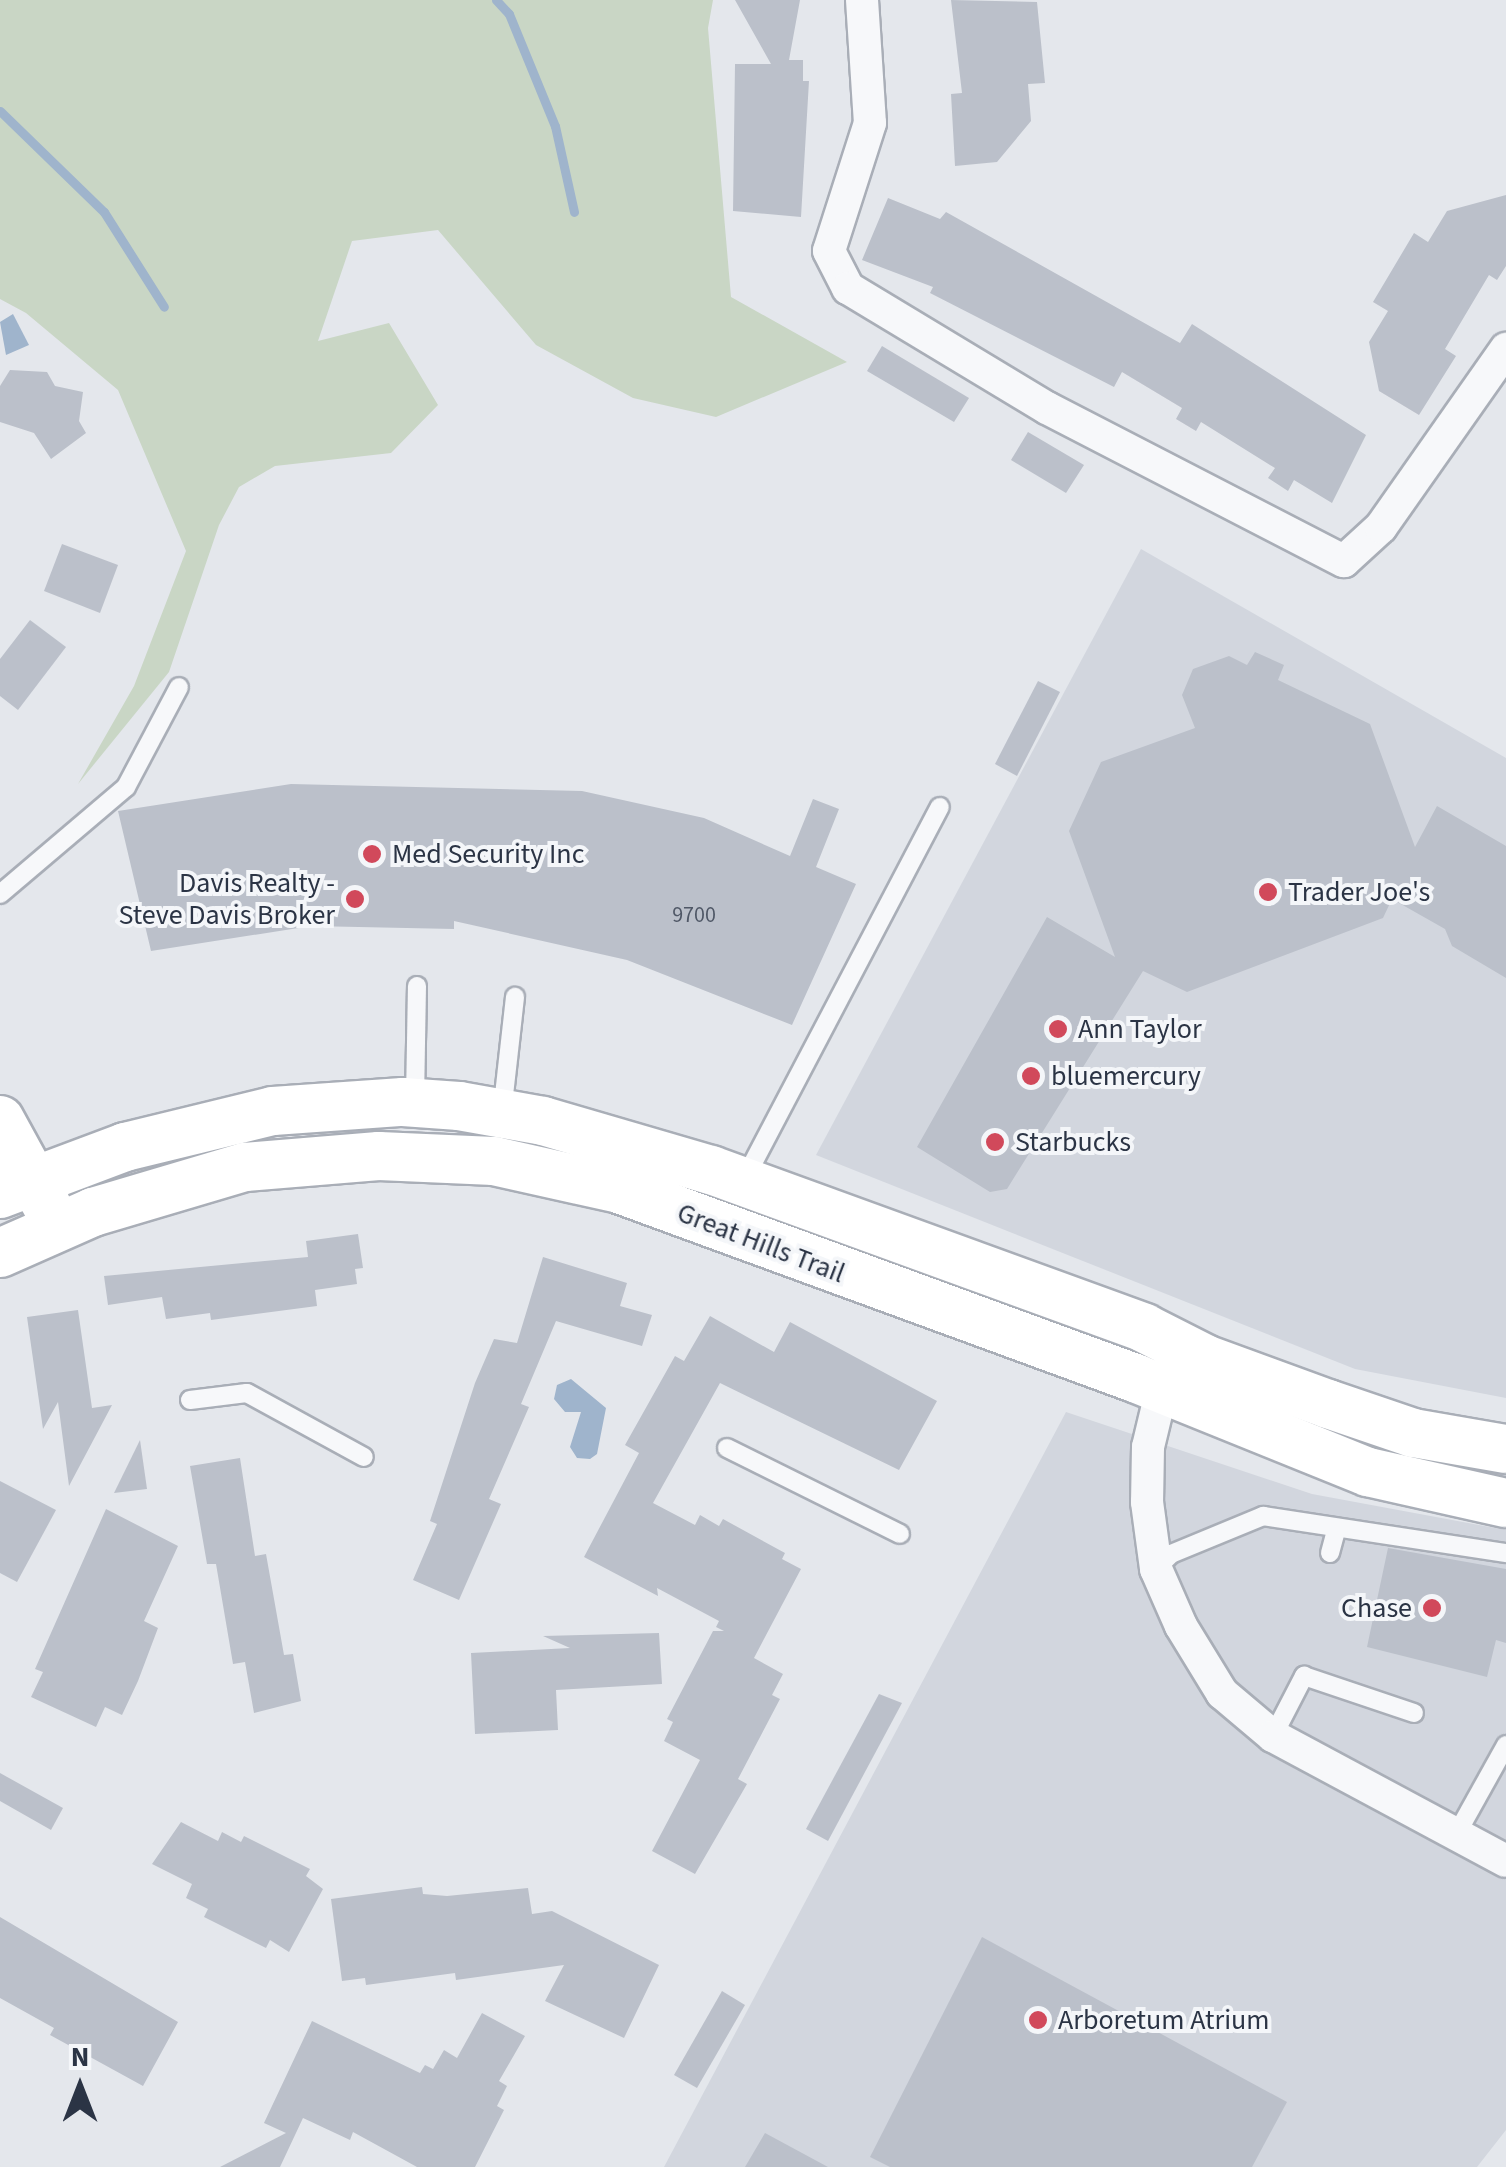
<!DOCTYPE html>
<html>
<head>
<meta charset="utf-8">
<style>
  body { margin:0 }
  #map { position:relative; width:1506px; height:2167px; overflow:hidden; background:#e4e7ec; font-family:"Source Sans 3",sans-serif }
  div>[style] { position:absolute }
  .built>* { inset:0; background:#d2d6de }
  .green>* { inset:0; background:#c9d6c5 }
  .water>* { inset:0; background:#9fb4cc }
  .stream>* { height:9px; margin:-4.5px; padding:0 4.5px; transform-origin:4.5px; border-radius:4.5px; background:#9fb4cc }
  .building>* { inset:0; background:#bbc0ca }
  .roads { filter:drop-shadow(2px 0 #a9aeb7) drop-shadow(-2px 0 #a9aeb7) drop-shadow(0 2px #a9aeb7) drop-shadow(0 -2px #a9aeb7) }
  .lane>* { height:18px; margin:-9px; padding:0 9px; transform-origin:9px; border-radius:9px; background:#f7f8fa }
  .street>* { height:32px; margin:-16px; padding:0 16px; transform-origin:16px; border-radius:16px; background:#f7f8fa }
  .secondary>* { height:48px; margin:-24px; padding:0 24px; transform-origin:24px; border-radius:24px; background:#fff }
  .dots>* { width:28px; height:28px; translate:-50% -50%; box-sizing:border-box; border:5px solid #f4f6f9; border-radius:50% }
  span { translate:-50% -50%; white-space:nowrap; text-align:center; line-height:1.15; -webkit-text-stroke:8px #f4f6f9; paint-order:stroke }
  .number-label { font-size:22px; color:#4f5766 }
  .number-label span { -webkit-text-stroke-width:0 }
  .poi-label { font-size:28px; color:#2b3445 }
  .left { translate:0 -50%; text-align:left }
  .right { translate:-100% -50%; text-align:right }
  .street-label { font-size:28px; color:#2b3445 }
  .north { position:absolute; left:30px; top:2037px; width:100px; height:100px; -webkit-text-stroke:8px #f4f6f9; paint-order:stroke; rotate:0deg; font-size:28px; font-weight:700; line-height:40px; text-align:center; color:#2b3445 }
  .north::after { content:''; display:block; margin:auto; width:35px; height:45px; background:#2b3445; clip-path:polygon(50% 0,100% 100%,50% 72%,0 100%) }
</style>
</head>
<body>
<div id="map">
  <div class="built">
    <i style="clip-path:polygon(1141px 549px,1506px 758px,1506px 1398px,1355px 1369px,816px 1155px)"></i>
    <i style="clip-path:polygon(1066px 1412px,1312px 1494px,1506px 1530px,1506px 2130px,1477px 2167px,664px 2167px)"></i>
  </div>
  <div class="green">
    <i style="clip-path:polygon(0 0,713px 0,708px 28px,731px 297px,847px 362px,716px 417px,633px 398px,536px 345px,438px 230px,352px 241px,318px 341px,389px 323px,438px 405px,391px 453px,275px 466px,239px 487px,219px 525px,169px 672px,78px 784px,134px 686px,186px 551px,118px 390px,26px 313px,0 299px)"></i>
  </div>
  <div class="water">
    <i style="clip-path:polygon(13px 314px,29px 345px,6px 355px,0 322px)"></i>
    <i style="clip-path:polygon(571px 1379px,606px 1408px,597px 1454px,590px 1459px,577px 1458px,570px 1447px,581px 1412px,565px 1412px,554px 1399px,557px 1385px)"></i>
  </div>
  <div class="stream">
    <i style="left:496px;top:0;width:19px;rotate:47deg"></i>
    <i style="left:509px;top:14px;width:121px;rotate:67.7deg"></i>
    <i style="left:555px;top:126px;width:88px;rotate:77.5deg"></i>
    <i style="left:0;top:111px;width:145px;rotate:44.2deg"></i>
    <i style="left:104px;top:212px;width:112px;rotate:57.7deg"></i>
  </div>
  <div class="building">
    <i style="clip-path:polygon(735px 0,800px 0,789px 60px,803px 60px,803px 81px,809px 81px,801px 217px,733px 211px,735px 64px,771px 64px)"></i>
    <i style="clip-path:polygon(951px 0,1037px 2px,1045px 83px,1028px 84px,1031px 121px,997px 162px,955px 166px,951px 94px,962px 93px)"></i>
    <i style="clip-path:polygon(1506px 195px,1506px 266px,1497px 280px,1489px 275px,1445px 349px,1456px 356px,1419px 415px,1379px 391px,1369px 342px,1388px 311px,1373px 302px,1414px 233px,1428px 242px,1447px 211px)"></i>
    <i style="clip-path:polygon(888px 198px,940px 219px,946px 212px,1180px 343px,1192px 324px,1366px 435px,1332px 503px,1294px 480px,1288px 491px,1268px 478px,1275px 468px,1201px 422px,1196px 431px,1176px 419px,1182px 408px,1122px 372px,1114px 387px,930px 293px,933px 287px,862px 260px)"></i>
    <i style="clip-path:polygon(882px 346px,969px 398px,954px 422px,867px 371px)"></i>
    <i style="clip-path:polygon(10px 370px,47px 372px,55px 386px,83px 392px,79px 421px,86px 433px,51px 459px,34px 433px,0 422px,0 386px)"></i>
    <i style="clip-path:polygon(1028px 432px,1084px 465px,1066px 493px,1011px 460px)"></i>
    <i style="clip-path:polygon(62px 544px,118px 565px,100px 613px,44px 591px)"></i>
    <i style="clip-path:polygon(30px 620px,66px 647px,18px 710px,0 696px,0 659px)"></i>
    <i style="clip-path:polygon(1255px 652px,1284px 665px,1278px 680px,1370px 724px,1415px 847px,1437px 806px,1506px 846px,1506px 978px,1452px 946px,1445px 929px,1392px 899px,1383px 918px,1187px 992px,1143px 971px,1007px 1189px,990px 1192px,917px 1147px,1047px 917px,1115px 957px,1069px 831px,1101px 762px,1195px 728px,1182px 695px,1193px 669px,1229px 656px,1247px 665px)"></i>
    <i style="clip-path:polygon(1038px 681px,1060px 692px,1017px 776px,995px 764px)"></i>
    <i style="clip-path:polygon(291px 784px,582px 791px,704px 818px,790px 856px,813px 799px,839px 809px,816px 867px,856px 884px,792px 1025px,627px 960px,454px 921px,454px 929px,311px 926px,151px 951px,118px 811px)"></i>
    <i style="clip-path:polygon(358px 1234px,363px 1268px,355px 1269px,357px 1284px,315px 1290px,317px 1306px,211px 1320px,210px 1313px,166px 1319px,162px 1297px,108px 1305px,104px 1276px,308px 1257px,306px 1241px)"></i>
    <i style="clip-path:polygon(543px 1257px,627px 1283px,620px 1306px,652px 1315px,642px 1346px,556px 1321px,521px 1404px,529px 1407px,489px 1499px,501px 1504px,459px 1600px,413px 1580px,437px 1524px,430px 1521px,475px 1383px,494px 1339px,517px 1343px)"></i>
    <i style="clip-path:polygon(78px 1310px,92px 1408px,112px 1405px,69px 1486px,58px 1402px,43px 1429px,27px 1317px)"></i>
    <i style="clip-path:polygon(710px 1316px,774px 1352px,790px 1322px,937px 1401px,899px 1470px,720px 1383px,653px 1503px,695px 1525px,700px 1515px,719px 1526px,723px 1519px,785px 1553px,782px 1559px,801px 1569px,754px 1658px,783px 1674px,772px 1695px,780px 1699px,738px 1779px,747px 1784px,695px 1874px,652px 1851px,700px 1760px,664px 1741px,673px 1722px,667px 1719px,713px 1631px,724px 1631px,716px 1627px,719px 1621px,657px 1588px,658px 1596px,584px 1557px,639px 1453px,625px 1445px,675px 1356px,684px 1361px)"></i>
    <i style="clip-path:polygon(140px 1440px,147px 1489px,114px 1493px)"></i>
    <i style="clip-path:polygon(240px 1458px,255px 1556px,266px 1554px,284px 1655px,293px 1654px,301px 1701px,254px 1713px,245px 1662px,233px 1664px,216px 1564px,207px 1564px,190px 1466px)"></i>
    <i style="clip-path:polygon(0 1481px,56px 1510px,17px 1582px,0 1573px)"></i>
    <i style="clip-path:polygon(106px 1509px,178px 1546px,144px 1621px,158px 1628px,138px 1681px,122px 1715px,105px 1707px,96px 1727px,31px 1697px,43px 1672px,35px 1669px)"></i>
    <i style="clip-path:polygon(1388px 1548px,1506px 1569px,1506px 1643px,1496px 1640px,1487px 1677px,1367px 1647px)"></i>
    <i style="clip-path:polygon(659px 1633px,662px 1684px,556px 1690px,558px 1730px,475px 1734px,471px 1653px,570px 1648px,543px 1636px)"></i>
    <i style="clip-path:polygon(879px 1694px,902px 1703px,828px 1841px,806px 1829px)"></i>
    <i style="clip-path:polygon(0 1773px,63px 1808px,51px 1830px,0 1801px)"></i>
    <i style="clip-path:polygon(181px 1822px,218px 1841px,222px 1832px,241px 1842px,244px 1836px,310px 1869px,306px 1876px,323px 1889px,289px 1952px,270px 1940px,266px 1948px,204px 1917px,208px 1909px,186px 1898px,192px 1884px,152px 1864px)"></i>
    <i style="clip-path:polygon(422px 1887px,423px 1894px,447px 1896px,528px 1888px,532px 1914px,552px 1911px,659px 1965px,624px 2038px,545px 2001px,564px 1965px,456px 1980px,455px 1973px,366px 1985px,365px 1978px,342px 1981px,331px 1899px)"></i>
    <i style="clip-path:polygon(0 1917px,178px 2022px,143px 2086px,50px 2035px,54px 2028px,0 1998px)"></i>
    <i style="clip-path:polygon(982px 1937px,1287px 2102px,1252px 2167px,890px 2167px,870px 2157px)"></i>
    <i style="clip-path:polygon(722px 1991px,745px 2005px,697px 2088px,674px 2075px)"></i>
    <i style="clip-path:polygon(482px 2013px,525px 2036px,499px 2081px,507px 2086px,497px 2106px,504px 2110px,475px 2167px,417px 2167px,353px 2132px,350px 2140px,303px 2118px,280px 2167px,220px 2167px,286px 2133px,264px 2123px,312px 2021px,420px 2073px,425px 2065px,433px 2069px,444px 2050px,457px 2058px)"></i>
    <i style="clip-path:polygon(765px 2133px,828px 2167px,745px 2167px)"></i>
  </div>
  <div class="roads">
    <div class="lane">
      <i style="left:0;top:894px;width:165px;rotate:-40.3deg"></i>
      <i style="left:126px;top:787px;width:113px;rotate:-62.1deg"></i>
      <i style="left:415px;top:1100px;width:114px;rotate:-89deg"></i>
      <i style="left:502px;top:1113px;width:117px;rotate:-83.6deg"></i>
      <i style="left:745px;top:1178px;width:419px;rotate:-62.3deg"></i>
      <i style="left:190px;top:1400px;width:57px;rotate:-7deg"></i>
      <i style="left:247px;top:1393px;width:133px;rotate:28.7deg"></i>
      <i style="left:727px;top:1448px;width:193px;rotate:26.4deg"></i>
      <i style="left:1330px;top:1553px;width:24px;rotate:-75deg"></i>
      <i style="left:1156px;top:1569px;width:21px;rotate:-45deg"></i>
      <i style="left:1171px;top:1554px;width:100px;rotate:-22.4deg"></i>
      <i style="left:1263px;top:1516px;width:246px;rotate:8.7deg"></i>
      <i style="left:1273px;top:1736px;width:68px;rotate:-62.7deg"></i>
      <i style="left:1304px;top:1676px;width:116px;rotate:18.6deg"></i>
      <i style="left:1456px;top:1835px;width:103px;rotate:-60.9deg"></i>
    </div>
    <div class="street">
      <i style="left:862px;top:0;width:123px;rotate:86.3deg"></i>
      <i style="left:870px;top:123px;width:134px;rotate:107.8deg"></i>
      <i style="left:829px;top:251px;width:42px;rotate:62.8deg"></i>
      <i style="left:848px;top:288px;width:232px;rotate:31.1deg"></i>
      <i style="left:1047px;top:408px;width:334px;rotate:27.3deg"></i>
      <i style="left:1344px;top:561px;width:50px;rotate:-42.6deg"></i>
      <i style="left:1381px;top:527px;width:218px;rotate:-54.9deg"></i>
      <i style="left:1166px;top:1372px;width:77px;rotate:103.5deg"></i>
      <i style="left:1148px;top:1447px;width:55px;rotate:91deg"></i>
      <i style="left:1147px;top:1502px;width:68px;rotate:82.3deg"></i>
      <i style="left:1156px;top:1569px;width:62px;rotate:66.3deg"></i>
      <i style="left:1181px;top:1626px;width:79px;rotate:58.5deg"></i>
      <i style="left:1222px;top:1693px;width:67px;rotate:40.1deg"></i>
      <i style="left:1273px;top:1736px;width:264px;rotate:28.2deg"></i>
    </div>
    <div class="secondary">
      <i style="left:0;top:1120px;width:98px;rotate:61.3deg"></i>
      <i style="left:0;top:1194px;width:134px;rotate:-20.6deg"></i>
      <i style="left:125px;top:1147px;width:152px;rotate:-13.7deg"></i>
      <i style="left:273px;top:1111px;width:130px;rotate:-4deg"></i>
      <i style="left:403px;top:1102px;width:56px;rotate:4.1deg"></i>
      <i style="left:459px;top:1106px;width:85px;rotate:10.1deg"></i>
      <i style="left:543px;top:1121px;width:175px;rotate:16.3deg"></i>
      <i style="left:711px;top:1170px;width:461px;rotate:20deg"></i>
      <i style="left:1144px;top:1328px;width:68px;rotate:26.9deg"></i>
      <i style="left:1205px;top:1359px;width:131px;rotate:20.1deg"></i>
      <i style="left:1328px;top:1404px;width:90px;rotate:18.8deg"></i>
      <i style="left:1413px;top:1433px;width:94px;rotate:9.8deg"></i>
      <i style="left:0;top:1253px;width:102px;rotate:-23.8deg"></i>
      <i style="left:93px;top:1212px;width:159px;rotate:-16.5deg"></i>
      <i style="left:245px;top:1167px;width:134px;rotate:-4.7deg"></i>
      <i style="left:379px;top:1156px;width:115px;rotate:2.5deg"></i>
      <i style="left:494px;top:1161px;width:128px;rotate:12.6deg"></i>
      <i style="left:619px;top:1189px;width:550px;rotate:20.12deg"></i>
      <i style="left:1135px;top:1378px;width:251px;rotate:22deg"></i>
      <i style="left:1368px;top:1472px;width:141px;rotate:12.7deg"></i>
    </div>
  </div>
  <div class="dots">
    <i style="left:372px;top:854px;background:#d1495b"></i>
    <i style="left:1268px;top:892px;background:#d1495b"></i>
    <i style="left:355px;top:899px;background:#d1495b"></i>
    <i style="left:1058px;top:1029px;background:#d1495b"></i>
    <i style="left:1031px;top:1076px;background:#d1495b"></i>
    <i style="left:995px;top:1142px;background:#d1495b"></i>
    <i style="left:1432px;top:1608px;background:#d1495b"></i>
    <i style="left:1038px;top:2020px;background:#d1495b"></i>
  </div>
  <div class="number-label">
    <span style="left:694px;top:916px">9700</span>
  </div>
  <div class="poi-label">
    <span class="left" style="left:392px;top:854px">Med Security Inc</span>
    <span class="right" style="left:335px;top:899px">Davis Realty -<br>Steve Davis Broker</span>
    <span class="left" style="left:1288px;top:892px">Trader Joe's</span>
    <span class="left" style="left:1078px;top:1029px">Ann Taylor</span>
    <span class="left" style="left:1051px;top:1076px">bluemercury</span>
    <span class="left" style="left:1015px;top:1142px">Starbucks</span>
    <span class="right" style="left:1412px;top:1608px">Chase</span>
    <span class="left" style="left:1058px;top:2020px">Arboretum Atrium</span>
  </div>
  <div class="street-label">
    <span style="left:761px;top:1243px;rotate:21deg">Great Hills Trail</span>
  </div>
  <div class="north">N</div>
</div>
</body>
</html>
